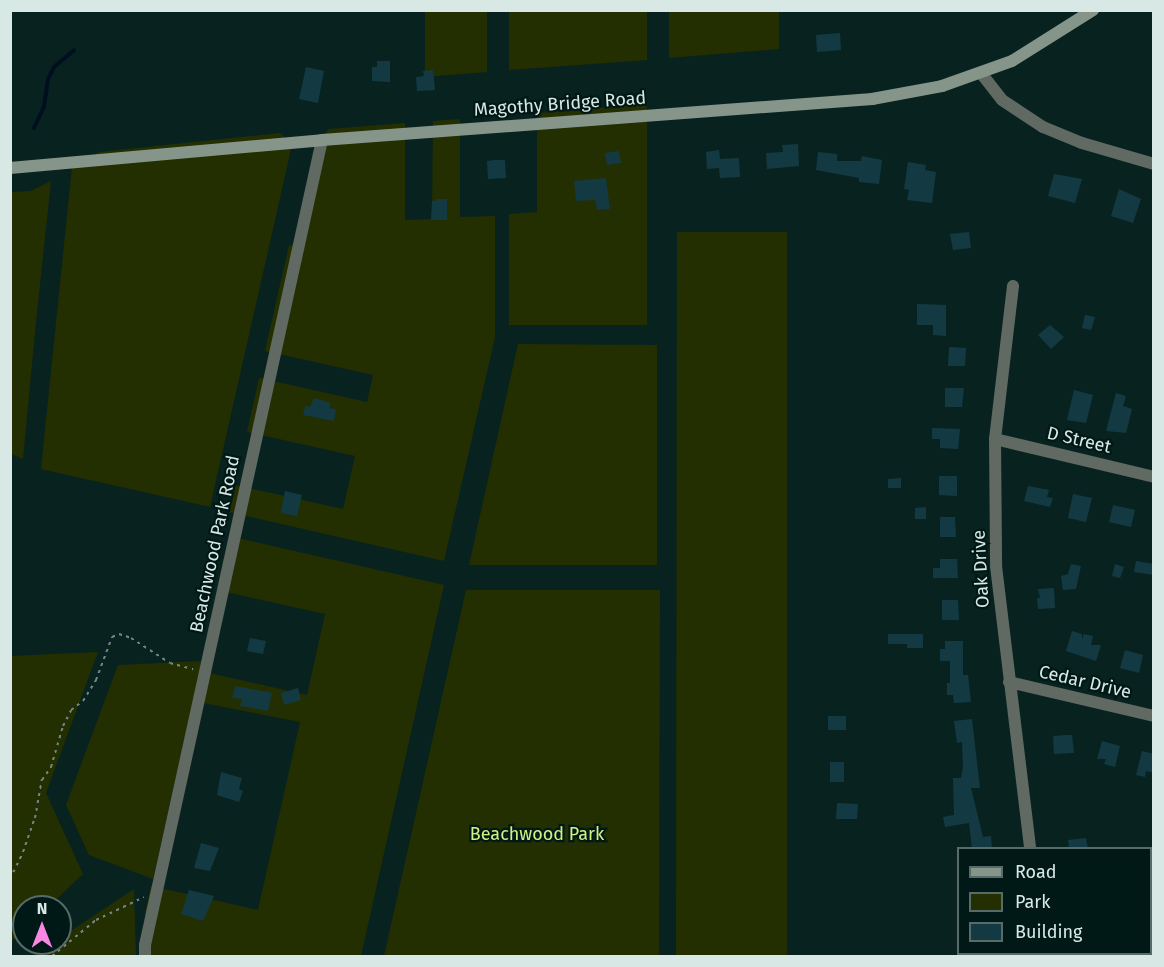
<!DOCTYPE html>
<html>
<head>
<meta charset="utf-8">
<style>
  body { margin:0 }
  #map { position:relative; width:1164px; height:967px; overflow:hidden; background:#08231f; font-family:"Fira Sans",sans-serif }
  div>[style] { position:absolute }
  .green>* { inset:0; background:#232f00 }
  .stream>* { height:4px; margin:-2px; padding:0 2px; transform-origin:2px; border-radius:2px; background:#000f20 }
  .building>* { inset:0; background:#133a42 }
  .path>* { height:2px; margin-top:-1px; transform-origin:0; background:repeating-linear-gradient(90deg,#728884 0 3px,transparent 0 7.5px) }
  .street>* { height:12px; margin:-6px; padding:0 6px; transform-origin:6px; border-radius:6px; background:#606962 }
  .secondary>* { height:12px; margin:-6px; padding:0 6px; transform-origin:6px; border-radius:6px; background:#86958a }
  span { translate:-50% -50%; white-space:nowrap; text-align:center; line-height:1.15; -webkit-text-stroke:4.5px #011916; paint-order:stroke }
  .street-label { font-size:18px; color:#d8e8e5 }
  .park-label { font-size:18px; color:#d1f182 }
  .frame { position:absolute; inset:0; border:12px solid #d8e8e5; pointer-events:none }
  .legend { position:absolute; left:957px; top:847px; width:195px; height:108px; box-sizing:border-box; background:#011916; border:2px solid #576c69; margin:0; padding:8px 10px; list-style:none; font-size:18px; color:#d8e8e5 }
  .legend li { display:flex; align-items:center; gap:12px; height:30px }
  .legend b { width:30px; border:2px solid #576c69 }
  .north { position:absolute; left:12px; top:895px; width:60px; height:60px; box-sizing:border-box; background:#011916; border:2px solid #576c69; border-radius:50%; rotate:0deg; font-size:16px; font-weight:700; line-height:24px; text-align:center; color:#d8e8e5 }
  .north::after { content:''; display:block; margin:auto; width:21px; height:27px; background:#fb87e5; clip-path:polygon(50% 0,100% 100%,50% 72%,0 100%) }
</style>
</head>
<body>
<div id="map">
  <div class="green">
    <i style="clip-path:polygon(425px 11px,487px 11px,487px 72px,425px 77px)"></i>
    <i style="clip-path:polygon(509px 11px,647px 11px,647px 60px,509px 70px)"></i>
    <i style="clip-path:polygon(669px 11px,779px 11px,779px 49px,669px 58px)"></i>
    <i style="clip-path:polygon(647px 104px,647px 325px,509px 325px,509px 214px,537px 212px,537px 113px)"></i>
    <i style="clip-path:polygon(460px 119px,460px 217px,495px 216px,495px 337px,444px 561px,229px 512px,235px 485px,343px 509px,355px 456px,247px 432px,259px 378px,367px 402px,373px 375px,265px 351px,289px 245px,296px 246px,319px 141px,329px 129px,405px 123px,405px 220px,432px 219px,433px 121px)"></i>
    <i style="clip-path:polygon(280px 133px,292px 145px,210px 507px,41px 469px,72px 167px,99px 152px)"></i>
    <i style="clip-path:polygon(51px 181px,36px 322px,23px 459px,10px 453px,11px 192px,31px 191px)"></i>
    <i style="clip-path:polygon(677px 232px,787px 232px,787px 956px,676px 956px)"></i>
    <i style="clip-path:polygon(518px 344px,657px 345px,657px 565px,469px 565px)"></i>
    <i style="clip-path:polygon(229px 536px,444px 585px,361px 956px,145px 956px,145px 913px,151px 886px,258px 910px,300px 722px,193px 701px,153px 879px,89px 855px,66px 805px,118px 665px,201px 661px,200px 671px,307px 695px,325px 614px,217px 590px)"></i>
    <i style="clip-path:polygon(466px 590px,660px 590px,659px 956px,384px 956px)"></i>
    <i style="clip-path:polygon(98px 652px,46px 793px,83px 874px,48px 907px,24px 907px,24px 929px,11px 942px,11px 656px)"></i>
    <i style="clip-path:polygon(134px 889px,136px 956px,33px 956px,53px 943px,60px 943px,60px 938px)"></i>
  </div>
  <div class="stream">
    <i style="left:34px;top:128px;width:23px;rotate:-65deg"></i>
    <i style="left:44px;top:107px;width:28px;rotate:-82deg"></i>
    <i style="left:48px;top:79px;width:13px;rotate:-63deg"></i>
    <i style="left:54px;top:67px;width:26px;rotate:-40deg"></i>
  </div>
  <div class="building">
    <i style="clip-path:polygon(840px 33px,841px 50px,817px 52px,816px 35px)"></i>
    <i style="clip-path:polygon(377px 61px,390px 61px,390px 82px,372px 81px,372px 67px,377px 67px)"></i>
    <i style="clip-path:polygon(306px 67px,324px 71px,318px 103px,299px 99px)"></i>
    <i style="clip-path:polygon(433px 70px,435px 90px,417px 91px,416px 77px,424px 76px,423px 71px)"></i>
    <i style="clip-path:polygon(798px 144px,799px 166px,767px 169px,766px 153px,783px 152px,782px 145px)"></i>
    <i style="clip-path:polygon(719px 150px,720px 159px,739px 158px,740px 177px,720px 178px,719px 168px,707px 169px,706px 152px)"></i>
    <i style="clip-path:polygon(619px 151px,621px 163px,607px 165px,605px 153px)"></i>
    <i style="clip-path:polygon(818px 152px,837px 154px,837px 161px,861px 161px,862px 156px,882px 160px,879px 184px,859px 182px,859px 178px,816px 170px)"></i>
    <i style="clip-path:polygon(494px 160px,505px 160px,506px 178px,488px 179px,487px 161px)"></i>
    <i style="clip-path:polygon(908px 162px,926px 165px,925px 170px,936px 172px,932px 203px,907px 200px,909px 190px,904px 189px)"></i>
    <i style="clip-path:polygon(1054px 174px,1082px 179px,1075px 203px,1048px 196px)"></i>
    <i style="clip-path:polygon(606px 178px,610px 209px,597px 210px,595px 200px,576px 201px,574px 181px)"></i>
    <i style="clip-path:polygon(1119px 189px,1141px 199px,1133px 223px,1111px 216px)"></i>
    <i style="clip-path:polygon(436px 199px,447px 199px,447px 220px,431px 220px,432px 201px,436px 201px)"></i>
    <i style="clip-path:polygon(969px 232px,971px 248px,953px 250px,950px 234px)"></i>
    <i style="clip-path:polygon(917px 304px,946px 305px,946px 336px,933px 335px,933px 325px,917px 325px)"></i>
    <i style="clip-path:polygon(1085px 315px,1095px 317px,1091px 330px,1082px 328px)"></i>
    <i style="clip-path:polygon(1050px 325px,1064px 337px,1051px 349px,1038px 335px)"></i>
    <i style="clip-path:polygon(949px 347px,966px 348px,965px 366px,948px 366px)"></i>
    <i style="clip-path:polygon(945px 388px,964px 388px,962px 407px,945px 407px)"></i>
    <i style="clip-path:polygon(1074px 390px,1093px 395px,1086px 423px,1067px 420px)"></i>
    <i style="clip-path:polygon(1116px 393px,1126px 396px,1123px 406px,1132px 409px,1126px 433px,1106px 431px)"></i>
    <i style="clip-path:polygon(314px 398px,331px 403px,329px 408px,336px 409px,334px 421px,303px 415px,305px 406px,310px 407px)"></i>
    <i style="clip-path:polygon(932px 428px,960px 429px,958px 449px,940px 448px,940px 439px,932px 439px)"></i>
    <i style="clip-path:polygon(939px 476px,957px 476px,957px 496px,939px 495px)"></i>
    <i style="clip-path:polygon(901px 478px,901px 488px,888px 488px,888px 479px)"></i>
    <i style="clip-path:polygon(1028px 486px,1049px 490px,1047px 497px,1053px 498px,1050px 507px,1024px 501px)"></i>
    <i style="clip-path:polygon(285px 491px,302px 495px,297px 516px,281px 513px)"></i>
    <i style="clip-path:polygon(1073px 494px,1092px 498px,1086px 522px,1068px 518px)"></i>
    <i style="clip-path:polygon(1113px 505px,1135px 510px,1131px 527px,1109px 522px)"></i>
    <i style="clip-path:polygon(926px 507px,926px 519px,915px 519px,915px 508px)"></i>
    <i style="clip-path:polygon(940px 517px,955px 517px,956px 537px,940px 537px)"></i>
    <i style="clip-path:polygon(940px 559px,957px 559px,958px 578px,933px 578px,933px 568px,940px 568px)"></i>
    <i style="clip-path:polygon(1136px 561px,1154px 564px,1154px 575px,1134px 572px)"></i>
    <i style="clip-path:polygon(1071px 564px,1081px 566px,1076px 589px,1063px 590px,1061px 576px,1068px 574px)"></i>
    <i style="clip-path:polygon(1115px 564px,1124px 567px,1120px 578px,1112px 576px)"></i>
    <i style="clip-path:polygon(1054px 588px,1055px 608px,1038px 609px,1037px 598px,1040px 598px,1038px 589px)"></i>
    <i style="clip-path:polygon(942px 600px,958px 600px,959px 620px,942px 620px)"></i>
    <i style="clip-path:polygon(1072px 631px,1082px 634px,1082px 639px,1084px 634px,1093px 636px,1091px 645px,1101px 645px,1096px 661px,1066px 651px)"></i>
    <i style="clip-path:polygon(888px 634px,923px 634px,923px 648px,907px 648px,907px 644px,888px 644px)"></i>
    <i style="clip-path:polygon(250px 638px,266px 641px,263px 654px,247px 651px)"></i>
    <i style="clip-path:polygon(945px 641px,963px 641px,963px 675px,968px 675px,971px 702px,954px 703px,953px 695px,947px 695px,947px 683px,950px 683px,950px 661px,940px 661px,940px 649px,945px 649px)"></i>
    <i style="clip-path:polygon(1125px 650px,1143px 655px,1139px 673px,1120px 668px)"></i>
    <i style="clip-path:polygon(235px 686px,272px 693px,268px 711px,240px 706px,242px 699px,232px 698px)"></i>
    <i style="clip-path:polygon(298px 688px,301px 700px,284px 705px,281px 693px)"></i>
    <i style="clip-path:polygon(828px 716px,846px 716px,846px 730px,828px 730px)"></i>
    <i style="clip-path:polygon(972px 719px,980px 788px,971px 788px,983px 837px,991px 836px,992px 849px,972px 849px,969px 823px,945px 827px,943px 817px,954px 815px,953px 778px,961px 778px,963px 766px,962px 742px,957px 743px,954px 721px)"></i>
    <i style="clip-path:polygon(1066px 735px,1072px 735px,1074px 753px,1054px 754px,1053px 736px)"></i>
    <i style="clip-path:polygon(1102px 741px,1120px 746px,1115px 767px,1104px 764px,1106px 759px,1097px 759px)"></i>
    <i style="clip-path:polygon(1142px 751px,1154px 754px,1154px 773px,1146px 771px,1145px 777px,1136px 775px)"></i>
    <i style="clip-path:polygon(830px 762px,844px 762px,844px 782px,830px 782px)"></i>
    <i style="clip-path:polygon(221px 772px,242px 778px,239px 789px,243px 791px,239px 802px,217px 795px)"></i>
    <i style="clip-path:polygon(837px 803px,858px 804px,857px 819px,836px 819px)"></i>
    <i style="clip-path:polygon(1086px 838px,1088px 849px,1069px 849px,1068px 840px)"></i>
    <i style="clip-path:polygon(201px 843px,219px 848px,210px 871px,194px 868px)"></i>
    <i style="clip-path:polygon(189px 890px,214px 896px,203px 921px,181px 914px)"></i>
  </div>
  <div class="path">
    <i style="left:10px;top:879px;width:30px;rotate:-64deg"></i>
    <i style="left:23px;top:852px;width:36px;rotate:-71deg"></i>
    <i style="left:35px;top:818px;width:39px;rotate:-80deg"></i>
    <i style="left:42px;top:780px;width:16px;rotate:-55deg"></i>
    <i style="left:51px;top:767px;width:43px;rotate:-73.7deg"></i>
    <i style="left:63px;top:726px;width:18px;rotate:-63deg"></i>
    <i style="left:71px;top:710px;width:15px;rotate:-37deg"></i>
    <i style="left:83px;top:701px;width:25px;rotate:-58deg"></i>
    <i style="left:96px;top:680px;width:46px;rotate:-69.6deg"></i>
    <i style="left:112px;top:637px;width:8px;rotate:-23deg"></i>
    <i style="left:119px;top:634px;width:13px;rotate:18deg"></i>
    <i style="left:131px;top:638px;width:46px;rotate:32.7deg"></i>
    <i style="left:170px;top:663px;width:24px;rotate:15deg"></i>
    <i style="left:52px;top:956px;width:57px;rotate:-39.3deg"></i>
    <i style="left:96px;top:920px;width:53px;rotate:-25.6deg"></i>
  </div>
  <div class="street">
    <i style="left:981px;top:73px;width:34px;rotate:52deg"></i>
    <i style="left:1002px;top:100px;width:49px;rotate:33.4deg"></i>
    <i style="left:1043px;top:127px;width:42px;rotate:22.3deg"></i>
    <i style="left:1082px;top:143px;width:75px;rotate:16.3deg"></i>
    <i style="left:1013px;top:286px;width:154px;rotate:96.7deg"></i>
    <i style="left:995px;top:439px;width:127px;rotate:89.5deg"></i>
    <i style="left:996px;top:566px;width:284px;rotate:83.1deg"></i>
    <i style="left:995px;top:439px;width:163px;rotate:13.4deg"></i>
    <i style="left:1009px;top:682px;width:149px;rotate:13.2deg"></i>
    <i style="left:1043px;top:954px;width:2px;rotate:63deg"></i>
    <i style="left:145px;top:956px;width:11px;rotate:-90deg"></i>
    <i style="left:145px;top:945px;width:824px;rotate:-77.6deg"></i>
  </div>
  <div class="secondary">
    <i style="left:10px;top:168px;width:313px;rotate:-5.1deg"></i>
    <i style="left:322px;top:140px;width:552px;rotate:-4.26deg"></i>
    <i style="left:872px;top:99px;width:71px;rotate:-10.5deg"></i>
    <i style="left:942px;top:86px;width:74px;rotate:-19.7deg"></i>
    <i style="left:1012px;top:61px;width:96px;rotate:-32.2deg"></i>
  </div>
  <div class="street-label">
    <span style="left:560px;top:104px;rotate:-4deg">Magothy Bridge Road</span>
    <span style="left:1079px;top:440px;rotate:13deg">D Street</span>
    <span style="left:215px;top:544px;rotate:-78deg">Beachwood Park Road</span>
    <span style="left:981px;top:569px;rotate:-93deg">Oak Drive</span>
    <span style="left:1085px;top:682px;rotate:13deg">Cedar Drive</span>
  </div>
  <div class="park-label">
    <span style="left:537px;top:834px">Beachwood Park</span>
  </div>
  <div class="frame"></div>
  <ul class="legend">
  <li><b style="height:8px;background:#86958a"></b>Road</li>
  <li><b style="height:16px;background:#232f00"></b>Park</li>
  <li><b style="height:16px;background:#133a42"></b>Building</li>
  </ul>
  <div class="north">N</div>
</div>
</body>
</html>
